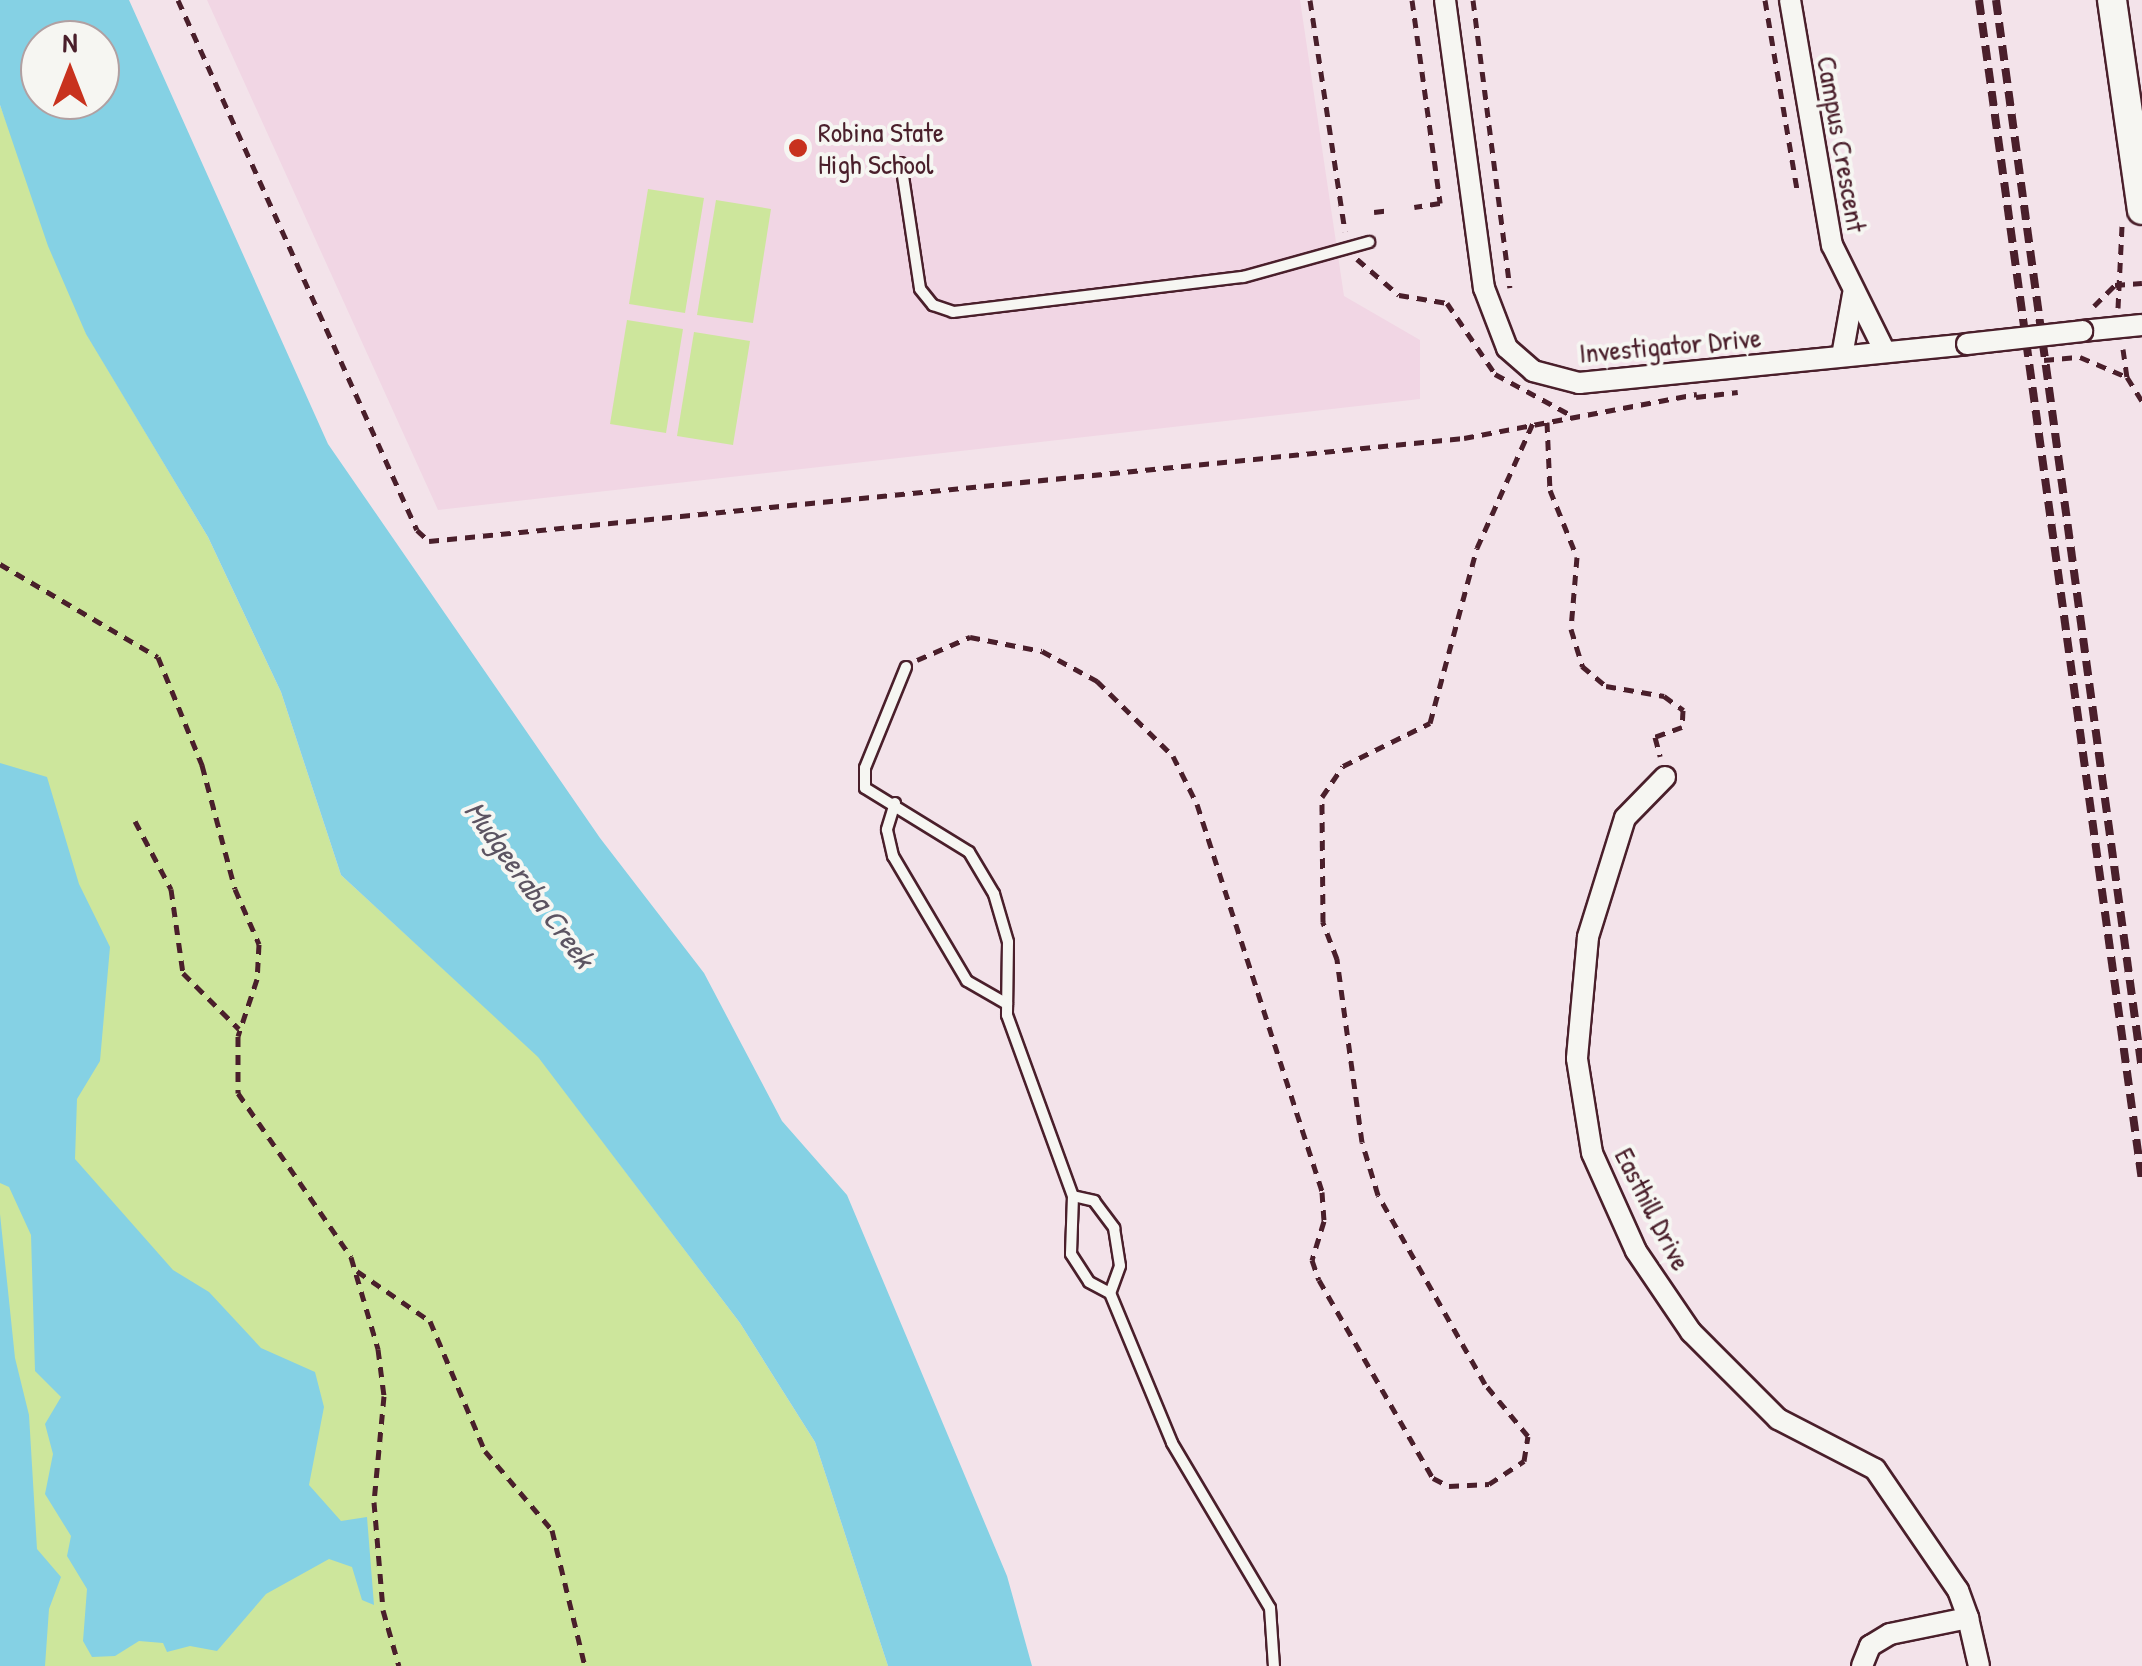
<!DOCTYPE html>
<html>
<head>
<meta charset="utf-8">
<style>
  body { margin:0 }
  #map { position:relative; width:2142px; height:1666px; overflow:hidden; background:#f3e3ea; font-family:"Patrick Hand",sans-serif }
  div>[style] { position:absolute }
  .built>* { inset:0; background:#f1d6e4 }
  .green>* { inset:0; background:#cde69c }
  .water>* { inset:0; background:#85d1e4 }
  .path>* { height:5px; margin-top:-2.5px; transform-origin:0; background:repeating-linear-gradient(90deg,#4a1f2b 0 10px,transparent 0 18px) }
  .roads { filter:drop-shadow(2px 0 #4a1f2b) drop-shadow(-2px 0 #4a1f2b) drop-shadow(0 2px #4a1f2b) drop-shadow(0 -2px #4a1f2b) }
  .service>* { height:10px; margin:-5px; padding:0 5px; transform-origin:5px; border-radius:5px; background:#f6f6f2 }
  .minor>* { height:20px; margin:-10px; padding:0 10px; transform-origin:10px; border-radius:10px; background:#f6f6f2 }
  .tertiary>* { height:28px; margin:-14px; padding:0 14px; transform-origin:14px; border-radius:14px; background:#f6f6f2 }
  .rail>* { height:8px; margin-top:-4px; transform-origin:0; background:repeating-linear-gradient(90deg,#4a1f2b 0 15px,transparent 0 23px) }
  .path-bridge>* { height:5px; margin-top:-2.5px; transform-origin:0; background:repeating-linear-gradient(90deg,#4a1f2b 0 10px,transparent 0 18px) }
  .bridges { filter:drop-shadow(2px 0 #4a1f2b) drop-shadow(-2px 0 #4a1f2b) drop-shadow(0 2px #4a1f2b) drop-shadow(0 -2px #4a1f2b) }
  .minor-bridge>* { height:20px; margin:-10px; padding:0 10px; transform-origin:10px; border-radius:10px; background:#f6f6f2 }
  .dots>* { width:28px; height:28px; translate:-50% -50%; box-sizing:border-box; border:5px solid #f6f6f2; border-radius:50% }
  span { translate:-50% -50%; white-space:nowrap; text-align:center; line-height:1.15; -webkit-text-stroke:8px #f6f6f2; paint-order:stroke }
  .poi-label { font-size:28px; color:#4a1f2b }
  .left { translate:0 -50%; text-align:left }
  .street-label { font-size:28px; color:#4a1f2b }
  .water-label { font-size:30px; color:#5c5462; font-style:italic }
  .north { position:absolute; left:20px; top:20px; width:100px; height:100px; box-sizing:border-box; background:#f6f6f2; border:2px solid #b1a0a2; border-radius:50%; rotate:0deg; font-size:28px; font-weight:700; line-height:40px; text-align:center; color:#4a1f2b }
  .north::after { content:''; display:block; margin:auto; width:35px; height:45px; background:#c8321e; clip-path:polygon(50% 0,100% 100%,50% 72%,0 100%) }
</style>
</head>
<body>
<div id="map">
  <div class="built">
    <i style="clip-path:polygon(207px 0,1300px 0,1344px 296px,1420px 340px,1420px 399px,438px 510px)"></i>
  </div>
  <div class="green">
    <i style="clip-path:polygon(0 105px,86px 333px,208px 537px,281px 692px,341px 875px,538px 1056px,740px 1323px,815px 1442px,888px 1666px,0 1666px)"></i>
    <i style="clip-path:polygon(648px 189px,704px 198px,685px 313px,629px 304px)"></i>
    <i style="clip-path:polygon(716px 200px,771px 209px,753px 323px,697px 315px)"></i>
    <i style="clip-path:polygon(627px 320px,683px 329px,666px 433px,610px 424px)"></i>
    <i style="clip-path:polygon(694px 332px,750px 341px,733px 445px,677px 436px)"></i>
  </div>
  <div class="water">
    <i style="clip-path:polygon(evenodd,0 0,129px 0,328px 444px,600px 838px,704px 973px,782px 1121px,847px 1195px,1007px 1576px,1032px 1666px,888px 1666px,815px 1442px,740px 1323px,538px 1057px,341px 875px,281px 692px,208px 537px,86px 334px,48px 246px,0 105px,0 0,100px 40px,100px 100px,40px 100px,40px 40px,100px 40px)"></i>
    <i style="clip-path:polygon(0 763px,47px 777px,79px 884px,110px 947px,100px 1061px,77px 1099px,75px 1159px,173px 1270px,209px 1292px,261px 1348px,315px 1372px,324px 1407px,309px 1485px,341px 1521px,367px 1517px,374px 1605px,362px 1600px,352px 1567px,329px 1559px,266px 1594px,217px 1651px,190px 1646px,167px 1652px,163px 1643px,139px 1641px,115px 1656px,92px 1657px,83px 1641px,87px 1589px,67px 1556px,71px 1536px,45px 1494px,53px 1454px,45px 1424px,61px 1397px,35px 1371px,31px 1235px,9px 1187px,0 1183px)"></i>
    <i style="clip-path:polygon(0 1214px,15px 1358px,29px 1415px,37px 1549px,61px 1577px,49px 1609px,45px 1666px,0 1666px)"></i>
  </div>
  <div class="path">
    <i style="left:178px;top:0;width:581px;rotate:65.73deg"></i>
    <i style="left:417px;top:530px;width:16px;rotate:43deg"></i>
    <i style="left:429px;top:541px;width:1040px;rotate:-5.68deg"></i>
    <i style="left:1464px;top:438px;width:237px;rotate:-10.7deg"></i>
    <i style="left:1310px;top:0;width:234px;rotate:81.4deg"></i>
    <i style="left:1412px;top:0;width:205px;rotate:82.1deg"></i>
    <i style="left:1440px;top:203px;width:26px;rotate:171deg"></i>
    <i style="left:1473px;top:0;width:290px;rotate:82.7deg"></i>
    <i style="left:1765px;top:0;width:192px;rotate:80.4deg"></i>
    <i style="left:1374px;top:212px;width:17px;rotate:-7deg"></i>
    <i style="left:1357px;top:259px;width:55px;rotate:40.6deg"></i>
    <i style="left:1399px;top:295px;width:49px;rotate:9.5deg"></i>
    <i style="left:1447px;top:303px;width:86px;rotate:55.9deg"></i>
    <i style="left:1495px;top:374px;width:84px;rotate:28.4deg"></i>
    <i style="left:2094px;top:306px;width:30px;rotate:-45deg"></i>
    <i style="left:2115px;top:285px;width:27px;rotate:-4deg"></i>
    <i style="left:2118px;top:308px;width:82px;rotate:-87.2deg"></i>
    <i style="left:2123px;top:349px;width:28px;rotate:82deg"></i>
    <i style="left:2127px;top:377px;width:28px;rotate:58deg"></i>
    <i style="left:2080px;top:357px;width:51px;rotate:23.1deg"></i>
    <i style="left:1696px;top:397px;width:42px;rotate:-6.8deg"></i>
    <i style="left:1547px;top:422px;width:68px;rotate:87.5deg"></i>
    <i style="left:1550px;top:490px;width:72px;rotate:68.1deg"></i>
    <i style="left:1577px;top:557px;width:72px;rotate:94.8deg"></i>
    <i style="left:1571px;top:629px;width:39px;rotate:73deg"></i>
    <i style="left:1582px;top:666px;width:31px;rotate:40deg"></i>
    <i style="left:1606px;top:686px;width:59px;rotate:9.8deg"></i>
    <i style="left:1664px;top:696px;width:24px;rotate:36deg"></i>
    <i style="left:1683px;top:710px;width:17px;rotate:93deg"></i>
    <i style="left:1682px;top:727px;width:29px;rotate:160deg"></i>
    <i style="left:1655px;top:737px;width:20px;rotate:75deg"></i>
    <i style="left:0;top:564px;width:183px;rotate:30.5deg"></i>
    <i style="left:158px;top:657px;width:117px;rotate:67.8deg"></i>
    <i style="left:202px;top:765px;width:128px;rotate:75.1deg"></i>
    <i style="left:235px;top:889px;width:60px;rotate:66.4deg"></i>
    <i style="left:259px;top:944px;width:35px;rotate:93deg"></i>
    <i style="left:257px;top:979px;width:60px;rotate:108.4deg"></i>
    <i style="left:238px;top:1036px;width:57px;rotate:90deg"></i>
    <i style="left:238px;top:1093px;width:199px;rotate:55.4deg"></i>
    <i style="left:351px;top:1257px;width:96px;rotate:73.6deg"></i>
    <i style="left:378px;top:1349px;width:47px;rotate:82.7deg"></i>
    <i style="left:384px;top:1396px;width:106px;rotate:95.4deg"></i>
    <i style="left:374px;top:1502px;width:108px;rotate:85.2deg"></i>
    <i style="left:383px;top:1610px;width:58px;rotate:74.1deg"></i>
    <i style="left:917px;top:660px;width:58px;rotate:-23.5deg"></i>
    <i style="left:970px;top:637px;width:73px;rotate:11deg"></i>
    <i style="left:1042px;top:651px;width:63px;rotate:28.6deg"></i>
    <i style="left:1097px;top:681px;width:107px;rotate:44.6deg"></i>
    <i style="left:1173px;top:756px;width:54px;rotate:63.4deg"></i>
    <i style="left:1197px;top:804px;width:408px;rotate:72.1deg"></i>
    <i style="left:1322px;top:1192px;width:29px;rotate:86deg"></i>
    <i style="left:1324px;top:1221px;width:41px;rotate:107.1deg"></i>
    <i style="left:1312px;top:1260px;width:21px;rotate:71deg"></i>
    <i style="left:1319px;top:1280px;width:228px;rotate:60.1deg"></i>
    <i style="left:1433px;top:1478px;width:18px;rotate:27deg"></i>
    <i style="left:1449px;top:1486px;width:40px;rotate:-2.9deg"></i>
    <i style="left:1489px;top:1484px;width:42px;rotate:-33.3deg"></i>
    <i style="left:1524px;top:1461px;width:25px;rotate:-81deg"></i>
    <i style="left:1528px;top:1436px;width:67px;rotate:-129.6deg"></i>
    <i style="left:1485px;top:1384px;width:217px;rotate:-119.5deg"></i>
    <i style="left:1378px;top:1195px;width:55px;rotate:-106.8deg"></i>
    <i style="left:1362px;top:1142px;width:185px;rotate:-97.8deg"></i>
    <i style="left:1337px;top:959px;width:40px;rotate:-111deg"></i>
    <i style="left:1323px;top:922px;width:125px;rotate:-90.5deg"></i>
    <i style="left:1322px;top:797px;width:37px;rotate:-56deg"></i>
    <i style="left:1343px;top:766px;width:97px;rotate:-26.3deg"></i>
    <i style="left:1430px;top:723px;width:181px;rotate:-75deg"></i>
    <i style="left:1477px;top:548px;width:137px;rotate:-65.9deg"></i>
    <i style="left:135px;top:821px;width:77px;rotate:62.1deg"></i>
    <i style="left:171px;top:889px;width:85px;rotate:81.9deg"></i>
    <i style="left:183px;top:973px;width:79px;rotate:45deg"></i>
    <i style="left:357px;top:1271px;width:88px;rotate:34.4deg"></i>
    <i style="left:430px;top:1321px;width:141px;rotate:67.1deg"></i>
    <i style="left:485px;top:1451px;width:104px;rotate:49.7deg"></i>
    <i style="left:552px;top:1530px;width:140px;rotate:76.4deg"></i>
  </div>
  <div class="roads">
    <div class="service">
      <i style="left:901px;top:163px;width:127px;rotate:81.4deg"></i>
      <i style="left:920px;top:289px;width:21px;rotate:51deg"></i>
      <i style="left:933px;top:305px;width:21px;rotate:19deg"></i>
      <i style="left:953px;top:312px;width:292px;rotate:-6.9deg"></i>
      <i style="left:1243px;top:277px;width:131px;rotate:-15.5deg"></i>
      <i style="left:906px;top:667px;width:109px;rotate:112.1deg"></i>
      <i style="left:865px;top:768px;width:20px;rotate:90deg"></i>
      <i style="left:865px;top:788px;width:122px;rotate:31.6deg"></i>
      <i style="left:969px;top:852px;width:49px;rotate:59.2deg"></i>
      <i style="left:994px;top:894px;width:50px;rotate:73.7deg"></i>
      <i style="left:1008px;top:942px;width:73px;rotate:90.8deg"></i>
      <i style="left:1007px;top:1015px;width:193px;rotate:70deg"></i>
      <i style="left:1073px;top:1196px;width:58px;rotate:92deg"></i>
      <i style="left:1071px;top:1254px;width:33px;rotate:57deg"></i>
      <i style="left:1089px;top:1282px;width:24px;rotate:28deg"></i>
      <i style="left:1110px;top:1293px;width:162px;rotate:67.5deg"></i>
      <i style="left:1172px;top:1443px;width:192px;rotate:59.3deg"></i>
      <i style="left:1270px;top:1608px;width:58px;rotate:86.1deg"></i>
      <i style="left:895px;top:803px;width:28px;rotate:107deg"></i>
      <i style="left:887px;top:830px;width:27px;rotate:77deg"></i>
      <i style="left:893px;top:856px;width:145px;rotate:59.4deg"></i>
      <i style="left:967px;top:981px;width:46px;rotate:29.9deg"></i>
      <i style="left:1073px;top:1196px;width:22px;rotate:13deg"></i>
      <i style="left:1094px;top:1201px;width:34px;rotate:53deg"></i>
      <i style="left:1114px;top:1228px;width:38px;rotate:81deg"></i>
      <i style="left:1120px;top:1266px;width:29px;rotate:110deg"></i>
    </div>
    <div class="minor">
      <i style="left:1445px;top:0;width:291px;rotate:82.3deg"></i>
      <i style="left:1484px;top:288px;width:64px;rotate:69deg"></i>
      <i style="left:1507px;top:348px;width:35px;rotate:41deg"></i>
      <i style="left:1533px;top:371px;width:48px;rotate:14.6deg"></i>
      <i style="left:1579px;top:383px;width:390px;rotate:-5.7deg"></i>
      <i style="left:1790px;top:0;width:249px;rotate:80.3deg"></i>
      <i style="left:1832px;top:245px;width:119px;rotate:63.6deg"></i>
      <i style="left:2082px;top:331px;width:60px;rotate:-5.7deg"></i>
      <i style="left:1842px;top:356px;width:63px;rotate:-79.9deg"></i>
      <i style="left:1665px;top:777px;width:57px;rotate:134.3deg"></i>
      <i style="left:1625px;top:818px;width:125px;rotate:107.3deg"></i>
      <i style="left:1588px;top:937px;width:122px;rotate:95.2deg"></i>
      <i style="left:1577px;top:1059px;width:95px;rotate:80.9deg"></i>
      <i style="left:1592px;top:1153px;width:107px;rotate:65.8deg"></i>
      <i style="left:1636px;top:1251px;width:98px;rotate:55.8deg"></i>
      <i style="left:1691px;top:1332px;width:123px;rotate:45deg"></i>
      <i style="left:1778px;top:1419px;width:109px;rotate:27.3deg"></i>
      <i style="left:1875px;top:1469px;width:147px;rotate:55.6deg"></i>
      <i style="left:1958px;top:1590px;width:30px;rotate:70deg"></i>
      <i style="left:1862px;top:1666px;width:22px;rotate:-68deg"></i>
      <i style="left:1870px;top:1646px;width:23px;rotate:-31deg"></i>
      <i style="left:1890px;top:1634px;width:80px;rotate:-11.6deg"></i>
      <i style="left:1968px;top:1618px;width:49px;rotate:77.1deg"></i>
    </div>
    <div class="tertiary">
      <i style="left:2112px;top:0;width:212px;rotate:81.9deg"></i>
    </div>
  </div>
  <div class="rail">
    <i style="left:1979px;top:0;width:1192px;rotate:82.14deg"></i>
    <i style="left:1996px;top:0;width:1080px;rotate:82.23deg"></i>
  </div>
  <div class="path-bridge">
    <i style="left:2044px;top:360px;width:36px;rotate:-5deg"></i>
  </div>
  <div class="bridges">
    <div class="minor-bridge">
      <i style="left:1967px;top:344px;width:116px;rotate:-6.4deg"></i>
    </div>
  </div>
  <div class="dots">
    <i style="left:798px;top:148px;background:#c8321e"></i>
  </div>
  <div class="poi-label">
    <span class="left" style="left:818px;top:148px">Robina State<br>High School</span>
  </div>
  <div class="street-label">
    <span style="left:1842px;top:144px;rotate:80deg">Campus Crescent</span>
    <span style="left:1670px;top:345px;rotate:-5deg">Investigator Drive</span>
    <span style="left:1653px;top:1209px;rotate:63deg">Easthill Drive</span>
  </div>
  <div class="water-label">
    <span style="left:530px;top:884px;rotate:54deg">Mudgeeraba Creek</span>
  </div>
  <div class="north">N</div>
</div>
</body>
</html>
